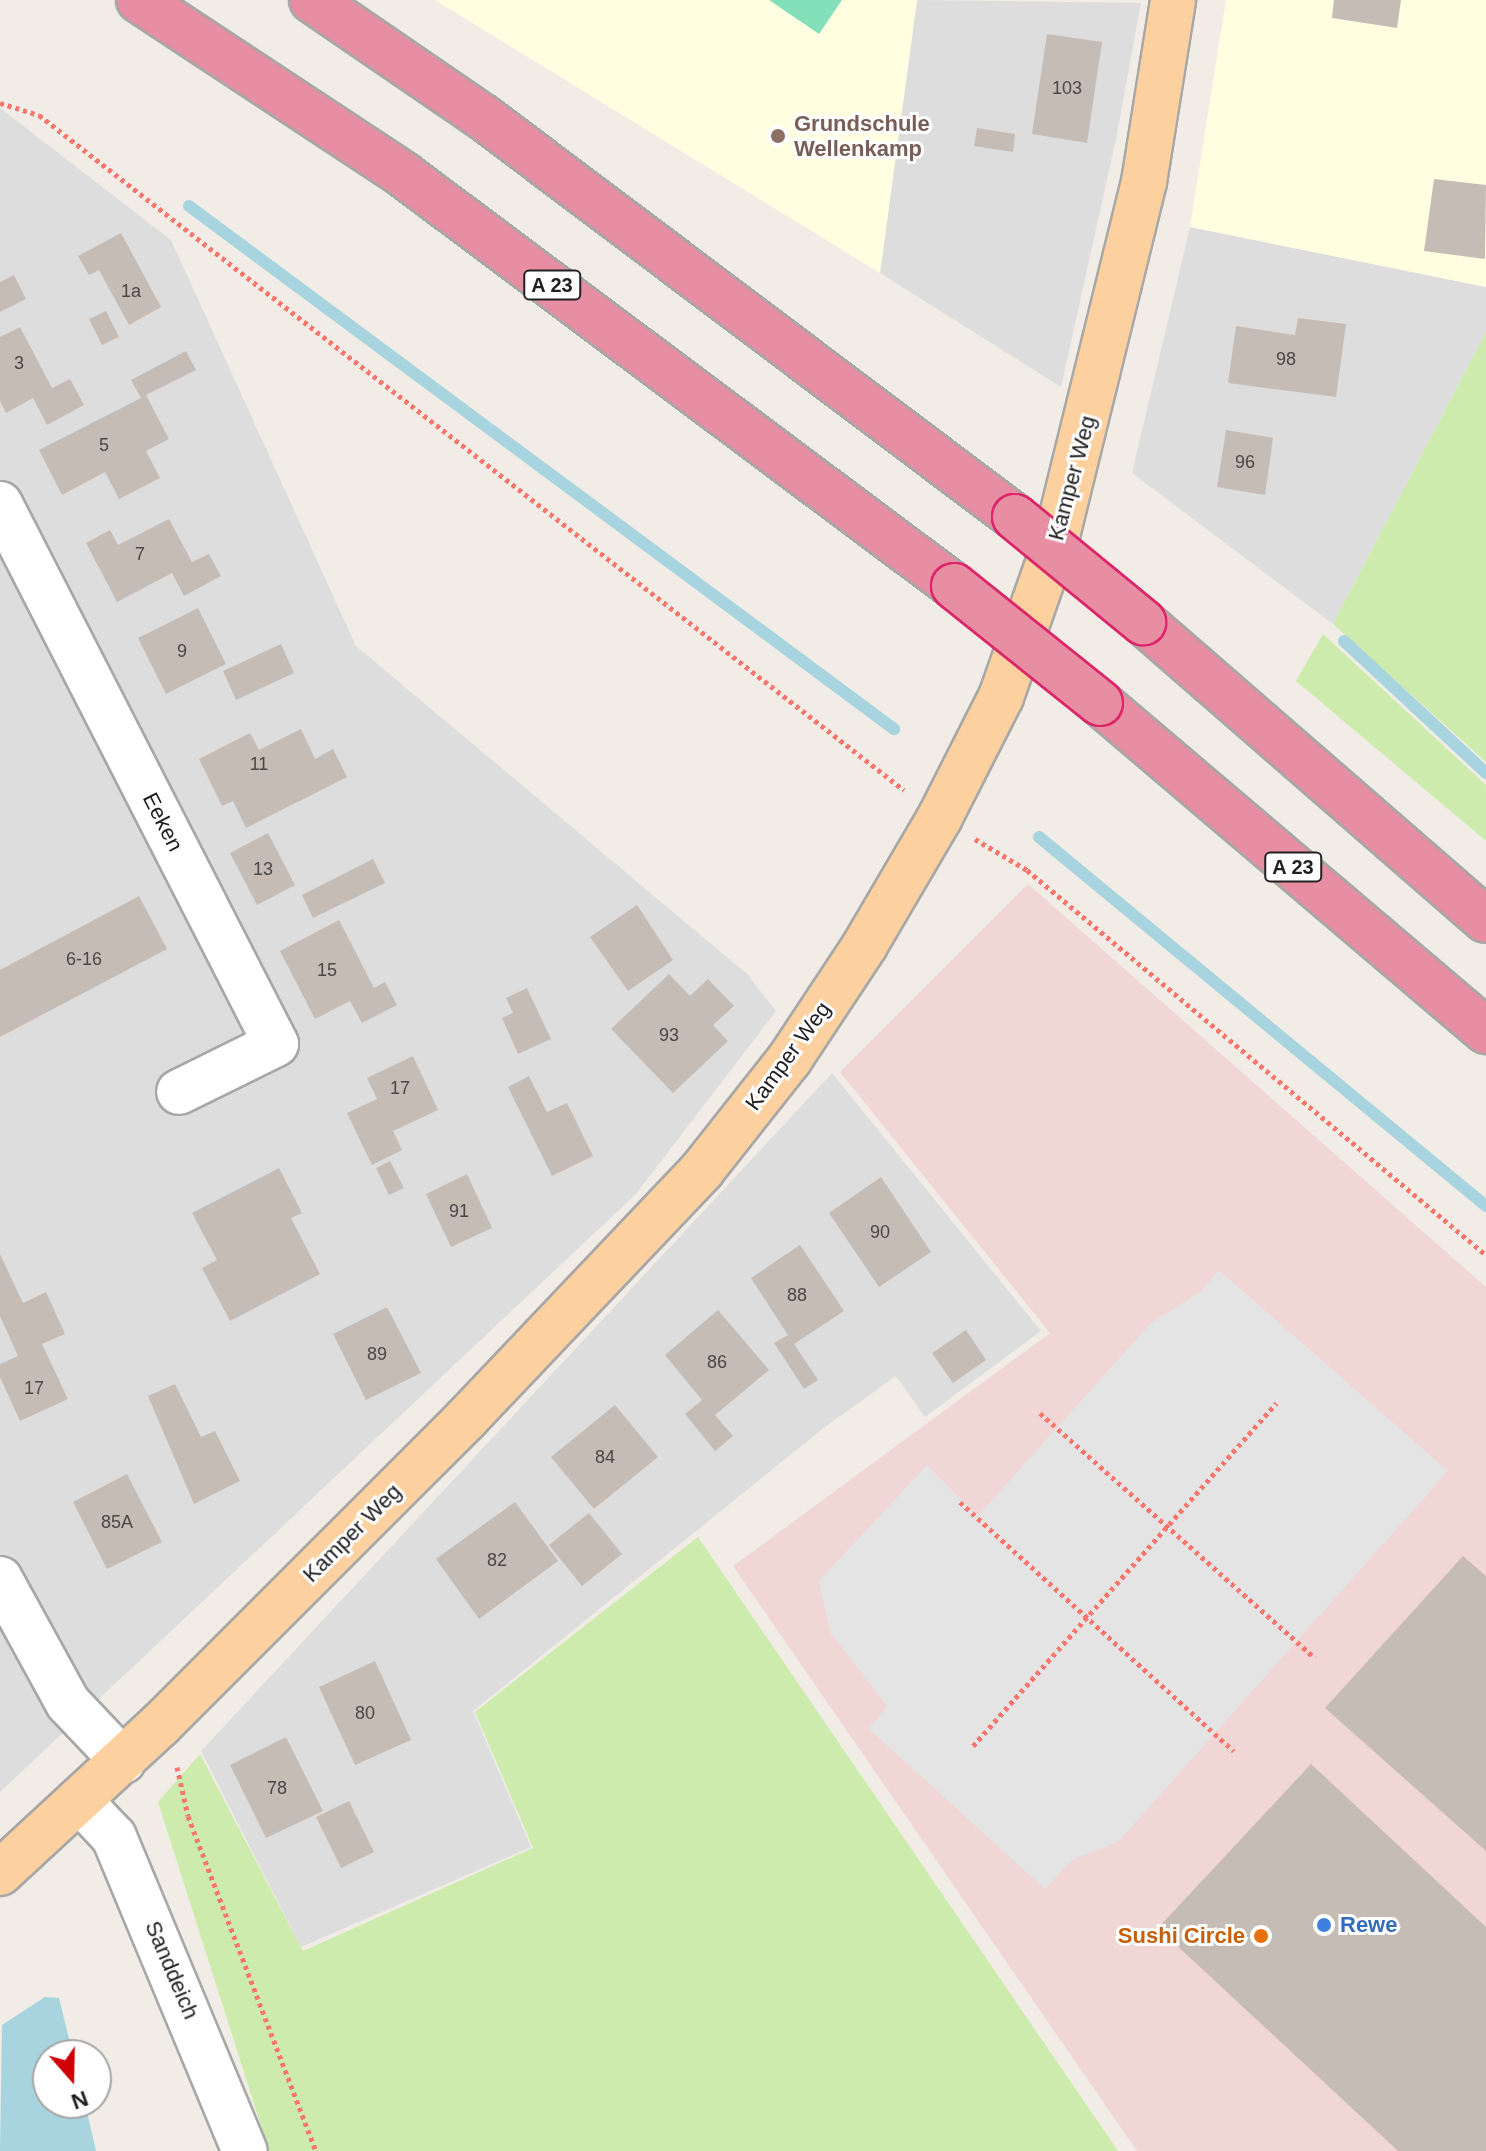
<!DOCTYPE html>
<html>
<head>
<meta charset="utf-8">
<style>
  body { margin:0 }
  #map { position:relative; width:1486px; height:2151px; overflow:hidden; background:#f1ede6; font-family:Arial,sans-serif }
  div>[style] { position:absolute }
  .residential>* { inset:0; background:#dedddd }
  .commercial>* { inset:0; background:#f1d6d6 }
  .education>* { inset:0; background:#fffee1 }
  .grass>* { inset:0; background:#cdebac }
  .pitch>* { inset:0; background:#84e0b9 }
  .parking>* { inset:0; background:#e4e4e4 }
  .water>* { inset:0; background:#a7d4de }
  .stream>* { height:12px; margin:-6px; padding:0 6px; transform-origin:6px; border-radius:6px; background:#a7d4de }
  .building>* { inset:0; background:#c6bcb6 }
  .path>* { height:5px; margin-top:-2.5px; transform-origin:0; background:repeating-linear-gradient(90deg,#fb776d 0 4px,transparent 0 8px) }
  .roads { filter:drop-shadow(2px 0 #a7a7a7) drop-shadow(-2px 0 #a7a7a7) drop-shadow(0 2px #a7a7a7) drop-shadow(0 -2px #a7a7a7) }
  .minor>* { height:44px; margin:-22px; padding:0 22px; transform-origin:22px; border-radius:22px; background:#fff }
  .major>* { height:44px; margin:-22px; padding:0 22px; transform-origin:22px; border-radius:22px; background:#fdd19f }
  .highway>* { height:44px; margin:-22px; padding:0 22px; transform-origin:22px; border-radius:22px; background:#e88ea2 }
  .bridges { filter:drop-shadow(2px 0 #dd256a) drop-shadow(-2px 0 #dd256a) drop-shadow(0 2px #dd256a) drop-shadow(0 -2px #dd256a) }
  .highway-bridge>* { height:44px; margin:-22px; padding:0 22px; transform-origin:22px; border-radius:22px; background:#e88ea2 }
  .dots>* { width:22px; height:22px; translate:-50% -50%; box-sizing:border-box; border:4px solid #fff; border-radius:50% }
  span { translate:-50% -50%; white-space:nowrap; text-align:center; line-height:1.15; -webkit-text-stroke:6px #fff; paint-order:stroke }
  .number-label { font-size:18px; color:#4a4746 }
  .number-label span { -webkit-text-stroke-width:0 }
  .shield-label span { padding:2px 6px; background:#fff; border:2px solid; border-radius:6px; -webkit-text-stroke-width:0 }
  .shield-label { font-size:20px; color:#202020; font-weight:700 }
  .education-label { font-size:22px; color:#785e54; font-weight:700 }
  .left { translate:0 -50%; text-align:left }
  .street-label { font-size:22px; color:#202020 }
  .shop-label { font-size:22px; color:#366cbe; font-weight:700 }
  .food-label { font-size:22px; color:#c56008; font-weight:700 }
  .right { translate:-100% -50%; text-align:right }
  .north { position:absolute; left:32px; top:2039px; width:80px; height:80px; box-sizing:border-box; background:#fff; border:2px solid #a6a6a6; border-radius:50%; rotate:160deg; font-size:22px; font-weight:700; line-height:32px; text-align:center; color:#202020 }
  .north::after { content:''; display:block; margin:auto; width:28px; height:36px; background:#d00007; clip-path:polygon(50% 0,100% 100%,50% 72%,0 100%) }
</style>
</head>
<body>
<div id="map">
  <div class="residential">
    <i style="clip-path:polygon(917px 0,1141px 3px,1116px 139px,1061px 387px,880px 273px)"></i>
    <i style="clip-path:polygon(0 108px,171px 240px,356px 646px,747px 974px,776px 1011px,636px 1194px,0 1792px)"></i>
    <i style="clip-path:polygon(1190px 227px,1486px 287px,1486px 332px,1333px 624px,1132px 473px)"></i>
    <i style="clip-path:polygon(832px 1073px,1041px 1331px,925px 1417px,896px 1376px,825px 1427px,473px 1711px,531px 1847px,301px 1947px,201px 1751px)"></i>
  </div>
  <div class="commercial">
    <i style="clip-path:polygon(1028px 884px,1486px 1287px,1486px 2151px,1137px 2151px,733px 1566px,1050px 1333px,840px 1072px)"></i>
  </div>
  <div class="education">
    <i style="clip-path:polygon(435px 0,917px 0,880px 273px)"></i>
    <i style="clip-path:polygon(1226px 0,1486px 0,1486px 287px,1190px 227px)"></i>
  </div>
  <div class="grass">
    <i style="clip-path:polygon(1486px 332px,1486px 762px,1333px 624px)"></i>
    <i style="clip-path:polygon(1323px 634px,1486px 785px,1486px 841px,1296px 681px)"></i>
    <i style="clip-path:polygon(698px 1537px,1118px 2151px,269px 2151px,158px 1802px,200px 1754px,303px 1951px,533px 1848px,475px 1712px)"></i>
  </div>
  <div class="pitch">
    <i style="clip-path:polygon(769px 0,842px 0,819px 34px)"></i>
  </div>
  <div class="parking">
    <i style="clip-path:polygon(1219px 1270px,1448px 1471px,1118px 1842px,1072px 1860px,1045px 1889px,869px 1729px,887px 1706px,830px 1632px,819px 1581px,927px 1465px,978px 1516px,1150px 1324px,1199px 1293px)"></i>
  </div>
  <div class="water">
    <i style="clip-path:polygon(45px 1997px,59px 1998px,73px 2055px,48px 2055px,48px 2103px,85px 2103px,96px 2151px,0 2151px,2px 2025px)"></i>
  </div>
  <div class="stream">
    <i style="left:189px;top:206px;width:878px;rotate:36.57deg"></i>
    <i style="left:1344px;top:641px;width:194px;rotate:42.9deg"></i>
    <i style="left:1039px;top:837px;width:580px;rotate:39.54deg"></i>
  </div>
  <div class="building">
    <i style="clip-path:polygon(1334px 0,1401px 0,1397px 28px,1332px 18px)"></i>
    <i style="clip-path:polygon(1047px 34px,1102px 42px,1087px 143px,1032px 134px)"></i>
    <i style="clip-path:polygon(977px 128px,1015px 134px,1013px 152px,974px 146px)"></i>
    <i style="clip-path:polygon(1434px 179px,1486px 185px,1485px 259px,1424px 251px)"></i>
    <i style="clip-path:polygon(121px 233px,161px 307px,129px 325px,99px 270px,89px 275px,78px 256px)"></i>
    <i style="clip-path:polygon(14px 275px,26px 299px,0 312px,0 282px)"></i>
    <i style="clip-path:polygon(106px 311px,119px 337px,102px 345px,89px 319px)"></i>
    <i style="clip-path:polygon(1298px 318px,1346px 324px,1336px 397px,1228px 383px,1236px 326px,1295px 335px)"></i>
    <i style="clip-path:polygon(20px 327px,52px 388px,70px 379px,84px 405px,47px 425px,33px 398px,6px 413px,0 401px,0 337px)"></i>
    <i style="clip-path:polygon(186px 351px,196px 370px,146px 395px,169px 439px,146px 451px,160px 478px,119px 499px,105px 472px,62px 495px,39px 450px,141px 398px,131px 380px)"></i>
    <i style="clip-path:polygon(1226px 430px,1273px 438px,1265px 495px,1217px 487px)"></i>
    <i style="clip-path:polygon(169px 519px,192px 562px,209px 554px,221px 576px,184px 596px,172px 573px,117px 602px,86px 543px,110px 530px,118px 545px)"></i>
    <i style="clip-path:polygon(198px 608px,226px 664px,166px 694px,138px 638px)"></i>
    <i style="clip-path:polygon(281px 644px,294px 673px,236px 700px,223px 671px)"></i>
    <i style="clip-path:polygon(301px 729px,315px 759px,333px 749px,347px 777px,246px 828px,233px 801px,222px 806px,199px 759px,250px 733px,259px 750px)"></i>
    <i style="clip-path:polygon(268px 833px,295px 885px,257px 905px,230px 853px)"></i>
    <i style="clip-path:polygon(373px 859px,385px 883px,313px 918px,302px 895px)"></i>
    <i style="clip-path:polygon(139px 896px,167px 949px,0 1037px,0 970px)"></i>
    <i style="clip-path:polygon(637px 905px,673px 960px,628px 991px,590px 937px)"></i>
    <i style="clip-path:polygon(339px 920px,374px 988px,385px 982px,397px 1005px,362px 1023px,350px 1001px,315px 1019px,280px 951px)"></i>
    <i style="clip-path:polygon(669px 974px,690px 996px,708px 979px,734px 1006px,713px 1025px,728px 1041px,673px 1093px,611px 1029px)"></i>
    <i style="clip-path:polygon(527px 988px,551px 1039px,518px 1054px,502px 1018px,513px 1013px,506px 998px)"></i>
    <i style="clip-path:polygon(413px 1056px,438px 1110px,393px 1131px,402px 1150px,372px 1165px,347px 1113px,377px 1099px,367px 1078px)"></i>
    <i style="clip-path:polygon(529px 1076px,547px 1112px,567px 1103px,593px 1156px,552px 1176px,508px 1087px)"></i>
    <i style="clip-path:polygon(390px 1161px,404px 1188px,389px 1195px,376px 1168px)"></i>
    <i style="clip-path:polygon(279px 1168px,302px 1213px,291px 1218px,320px 1274px,230px 1321px,202px 1268px,217px 1260px,192px 1213px)"></i>
    <i style="clip-path:polygon(467px 1174px,492px 1228px,451px 1247px,426px 1194px)"></i>
    <i style="clip-path:polygon(881px 1177px,931px 1252px,879px 1287px,829px 1213px)"></i>
    <i style="clip-path:polygon(800px 1245px,844px 1311px,794px 1344px,818px 1380px,804px 1389px,774px 1343px,788px 1335px,751px 1278px)"></i>
    <i style="clip-path:polygon(0 1254px,23px 1303px,46px 1292px,65px 1334px,42px 1344px,68px 1399px,20px 1421px,0 1377px,0 1364px,18px 1356px,0 1316px)"></i>
    <i style="clip-path:polygon(387px 1307px,421px 1373px,366px 1400px,333px 1334px)"></i>
    <i style="clip-path:polygon(718px 1310px,769px 1370px,715px 1415px,733px 1436px,715px 1451px,685px 1414px,702px 1400px,665px 1355px)"></i>
    <i style="clip-path:polygon(966px 1330px,986px 1360px,953px 1383px,932px 1353px)"></i>
    <i style="clip-path:polygon(175px 1384px,201px 1437px,215px 1431px,240px 1481px,194px 1504px,148px 1396px)"></i>
    <i style="clip-path:polygon(615px 1405px,658px 1457px,594px 1509px,551px 1457px)"></i>
    <i style="clip-path:polygon(127px 1474px,162px 1542px,107px 1569px,73px 1502px)"></i>
    <i style="clip-path:polygon(515px 1502px,558px 1561px,479px 1619px,436px 1559px)"></i>
    <i style="clip-path:polygon(589px 1513px,622px 1554px,582px 1586px,549px 1545px)"></i>
    <i style="clip-path:polygon(1463px 1556px,1486px 1576px,1486px 1851px,1325px 1708px)"></i>
    <i style="clip-path:polygon(375px 1661px,411px 1740px,355px 1765px,319px 1687px)"></i>
    <i style="clip-path:polygon(286px 1737px,323px 1811px,266px 1838px,230px 1765px)"></i>
    <i style="clip-path:polygon(1311px 1764px,1486px 1927px,1486px 2151px,1398px 2151px,1158px 1928px)"></i>
    <i style="clip-path:polygon(349px 1801px,374px 1852px,341px 1868px,316px 1817px)"></i>
  </div>
  <div class="path">
    <i style="left:0;top:103px;width:41px;rotate:17.1deg"></i>
    <i style="left:39px;top:115px;width:1097px;rotate:37.97deg"></i>
    <i style="left:975px;top:839px;width:61px;rotate:30.8deg"></i>
    <i style="left:1027px;top:870px;width:599px;rotate:39.99deg"></i>
    <i style="left:1040px;top:1413px;width:368px;rotate:41.7deg"></i>
    <i style="left:960px;top:1502px;width:370px;rotate:42.3deg"></i>
    <i style="left:973px;top:1746px;width:458px;rotate:-48.5deg"></i>
    <i style="left:177px;top:1767px;width:50px;rotate:77.3deg"></i>
    <i style="left:188px;top:1816px;width:359px;rotate:69.1deg"></i>
  </div>
  <div class="roads">
    <div class="minor">
      <i style="left:0;top:504px;width:606px;rotate:62.93deg"></i>
      <i style="left:276px;top:1044px;width:108px;rotate:153.7deg"></i>
      <i style="left:0;top:1579px;width:141px;rotate:61.3deg"></i>
      <i style="left:68px;top:1703px;width:80px;rotate:46.5deg"></i>
      <i style="left:79px;top:1800px;width:51px;rotate:46.6deg"></i>
      <i style="left:114px;top:1837px;width:340px;rotate:67.4deg"></i>
    </div>
    <div class="major">
      <i style="left:0;top:1873px;width:218px;rotate:-42.8deg"></i>
      <i style="left:160px;top:1725px;width:433px;rotate:-45deg"></i>
      <i style="left:466px;top:1419px;width:343px;rotate:-46.5deg"></i>
      <i style="left:702px;top:1170px;width:140px;rotate:-51.7deg"></i>
      <i style="left:789px;top:1060px;width:138px;rotate:-56.5deg"></i>
      <i style="left:865px;top:945px;width:148px;rotate:-59.6deg"></i>
      <i style="left:940px;top:817px;width:135px;rotate:-63.1deg"></i>
      <i style="left:1001px;top:697px;width:162px;rotate:-70.6deg"></i>
      <i style="left:1055px;top:544px;width:373px;rotate:-76.2deg"></i>
      <i style="left:1144px;top:182px;width:184px;rotate:-80.9deg"></i>
    </div>
    <div class="highway">
      <i style="left:139px;top:0;width:318px;rotate:33.4deg"></i>
      <i style="left:404px;top:175px;width:687px;rotate:36.77deg"></i>
      <i style="left:312px;top:0;width:207px;rotate:34.4deg"></i>
      <i style="left:483px;top:117px;width:666px;rotate:36.94deg"></i>
      <i style="left:1143px;top:622px;width:454px;rotate:41deg"></i>
      <i style="left:1100px;top:703px;width:507px;rotate:40.36deg"></i>
    </div>
  </div>
  <div class="bridges">
    <div class="highway-bridge">
      <i style="left:1015px;top:517px;width:166px;rotate:39.4deg"></i>
      <i style="left:954px;top:586px;width:187px;rotate:38.7deg"></i>
    </div>
  </div>
  <div class="dots">
    <i style="left:778px;top:136px;background:#8d6e63"></i>
    <i style="left:1324px;top:1925px;background:#3f7fe0"></i>
    <i style="left:1261px;top:1936px;background:#e8710a"></i>
  </div>
  <div class="number-label">
    <span style="left:1067px;top:88px">103</span>
    <span style="left:131px;top:291px">1a</span>
    <span style="left:1286px;top:359px">98</span>
    <span style="left:19px;top:363px">3</span>
    <span style="left:104px;top:445px">5</span>
    <span style="left:1245px;top:462px">96</span>
    <span style="left:140px;top:554px">7</span>
    <span style="left:182px;top:651px">9</span>
    <span style="left:259px;top:764px">11</span>
    <span style="left:263px;top:869px">13</span>
    <span style="left:84px;top:959px">6-16</span>
    <span style="left:327px;top:970px">15</span>
    <span style="left:669px;top:1035px">93</span>
    <span style="left:400px;top:1088px">17</span>
    <span style="left:459px;top:1211px">91</span>
    <span style="left:880px;top:1232px">90</span>
    <span style="left:797px;top:1295px">88</span>
    <span style="left:377px;top:1354px">89</span>
    <span style="left:717px;top:1362px">86</span>
    <span style="left:34px;top:1388px">17</span>
    <span style="left:605px;top:1457px">84</span>
    <span style="left:117px;top:1522px">85A</span>
    <span style="left:497px;top:1560px">82</span>
    <span style="left:365px;top:1713px">80</span>
    <span style="left:277px;top:1788px">78</span>
  </div>
  <div class="shield-label">
    <span style="left:552px;top:285px">A 23</span>
    <span style="left:1293px;top:867px">A 23</span>
  </div>
  <div class="education-label">
    <span class="left" style="left:794px;top:136px">Grundschule<br>Wellenkamp</span>
  </div>
  <div class="street-label">
    <span style="left:1072px;top:478px;rotate:-75deg">Kamper Weg</span>
    <span style="left:163px;top:822px;rotate:63deg">Eeken</span>
    <span style="left:788px;top:1056px;rotate:-54deg">Kamper Weg</span>
    <span style="left:352px;top:1533px;rotate:-45deg">Kamper Weg</span>
    <span style="left:172px;top:1970px;rotate:67deg">Sanddeich</span>
  </div>
  <div class="shop-label">
    <span class="left" style="left:1340px;top:1925px">Rewe</span>
  </div>
  <div class="food-label">
    <span class="right" style="left:1245px;top:1936px">Sushi Circle</span>
  </div>
  <div class="north">N</div>
</div>
</body>
</html>
